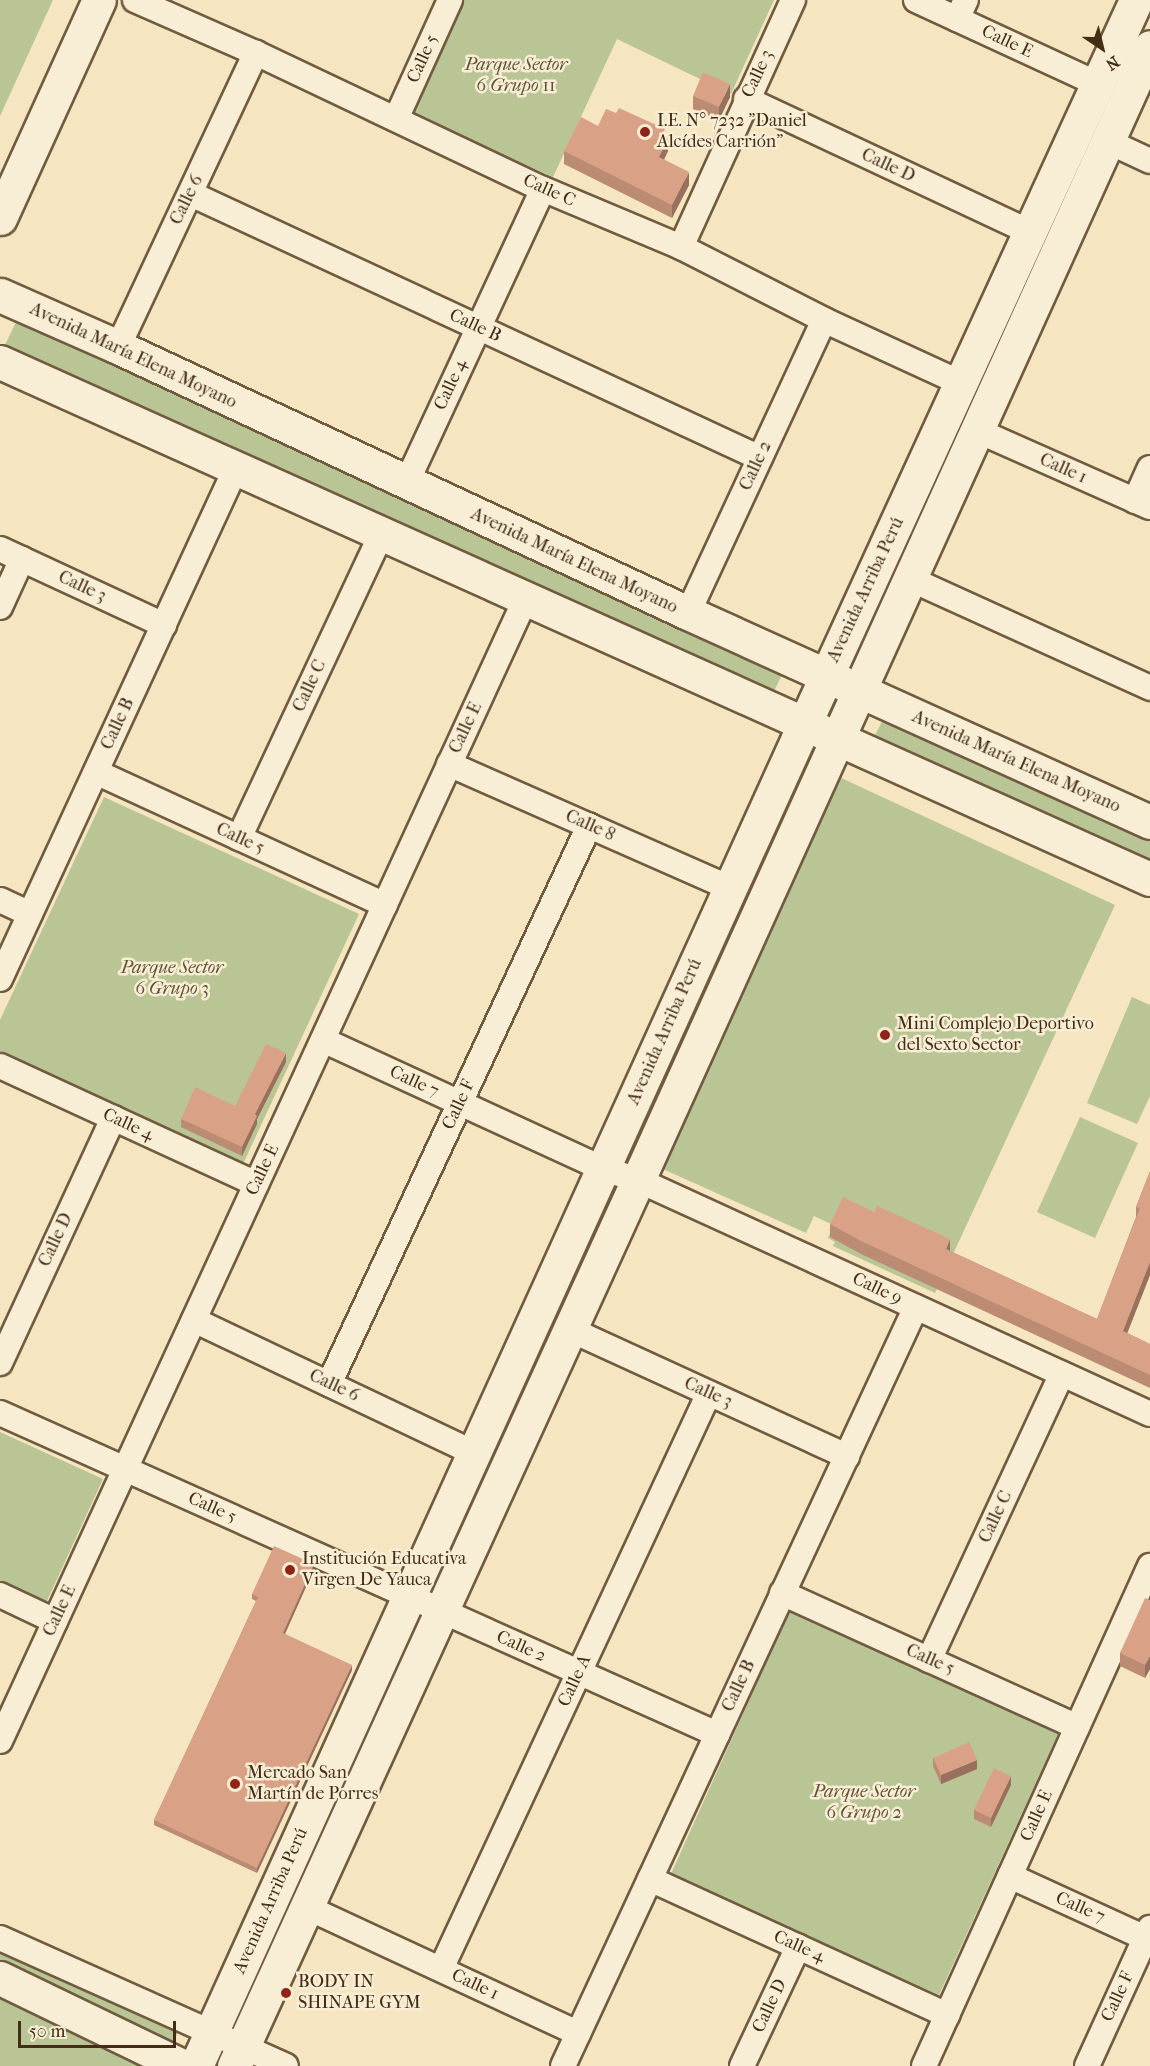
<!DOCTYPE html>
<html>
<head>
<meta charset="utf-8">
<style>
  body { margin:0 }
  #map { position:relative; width:1150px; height:2066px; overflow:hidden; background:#f5e5c0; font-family:"IM FELL French Canon",serif }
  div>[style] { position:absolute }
  .green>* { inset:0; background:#b9c595 }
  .roads { filter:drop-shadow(2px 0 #705b3f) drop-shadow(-2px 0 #705b3f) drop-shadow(0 2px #705b3f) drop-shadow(0 -2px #705b3f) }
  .street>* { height:24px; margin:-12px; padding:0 12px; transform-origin:12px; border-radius:12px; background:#f8eed6 }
  .secondary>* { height:33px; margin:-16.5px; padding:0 16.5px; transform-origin:16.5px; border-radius:16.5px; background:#f8eed6 }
  .wall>* { inset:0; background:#bb8b73 }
  .shaded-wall>* { inset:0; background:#98715e }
  .building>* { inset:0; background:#d9a286 }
  .dots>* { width:16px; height:16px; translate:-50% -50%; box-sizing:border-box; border:3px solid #f8eed6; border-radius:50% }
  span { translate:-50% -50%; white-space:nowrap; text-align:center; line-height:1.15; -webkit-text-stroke:5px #f8eed6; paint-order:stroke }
  .street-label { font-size:18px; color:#432d14 }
  .park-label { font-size:18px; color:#605334; font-style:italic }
  .poi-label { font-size:18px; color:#432d14 }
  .left { translate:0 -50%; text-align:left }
  .north { position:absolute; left:1072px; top:18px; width:60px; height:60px; -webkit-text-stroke:4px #f8eed6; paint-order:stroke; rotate:145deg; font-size:16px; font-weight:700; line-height:24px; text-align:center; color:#432d14 }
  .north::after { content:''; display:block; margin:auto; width:21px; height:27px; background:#432d14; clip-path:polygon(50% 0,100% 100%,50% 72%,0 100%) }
  .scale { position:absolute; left:18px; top:2021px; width:158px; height:27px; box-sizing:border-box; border:3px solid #432d14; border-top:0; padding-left:8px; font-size:18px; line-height:21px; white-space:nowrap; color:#432d14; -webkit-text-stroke:4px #f8eed6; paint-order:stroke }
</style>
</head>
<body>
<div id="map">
  <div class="green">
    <i style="clip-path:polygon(0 0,53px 0,0 116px)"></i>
    <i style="clip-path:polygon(459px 0,774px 0,731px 94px,617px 39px,553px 177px,406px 112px)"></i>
    <i style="clip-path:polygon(17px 320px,785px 669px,771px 697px,4px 347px)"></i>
    <i style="clip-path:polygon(885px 716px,1150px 837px,1150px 866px,872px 741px)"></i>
    <i style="clip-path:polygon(837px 776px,1115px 905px,935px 1293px,833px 1246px,835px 1242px,828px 1238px,833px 1225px,814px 1216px,806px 1233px,656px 1166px)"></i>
    <i style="clip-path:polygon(104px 797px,359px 914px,243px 1164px,0 1052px,0 1020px)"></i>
    <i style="clip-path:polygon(1132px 997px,1150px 1005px,1150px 1096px,1137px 1124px,1087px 1103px)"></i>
    <i style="clip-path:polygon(1080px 1117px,1138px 1143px,1095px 1238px,1037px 1212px)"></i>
    <i style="clip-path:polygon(0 1432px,103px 1479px,46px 1603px,0 1582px)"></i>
    <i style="clip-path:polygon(789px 1612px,1059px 1732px,939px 1995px,670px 1876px)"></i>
    <i style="clip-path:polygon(0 1948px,180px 2027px,171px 2048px,0 1965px)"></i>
    <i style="clip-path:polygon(0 1991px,152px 2066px,0 2066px)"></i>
  </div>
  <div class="roads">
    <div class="street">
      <i style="left:135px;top:0;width:132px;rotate:23.7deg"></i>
      <i style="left:256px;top:53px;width:318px;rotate:25.4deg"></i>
      <i style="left:543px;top:189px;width:150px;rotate:22.8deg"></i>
      <i style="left:681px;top:247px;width:161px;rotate:27deg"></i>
      <i style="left:824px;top:320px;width:151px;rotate:24.7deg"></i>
      <i style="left:916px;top:0;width:200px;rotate:24.8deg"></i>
      <i style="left:957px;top:19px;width:21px;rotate:-65deg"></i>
      <i style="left:746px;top:99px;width:314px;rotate:25.1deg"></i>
      <i style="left:396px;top:119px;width:131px;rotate:-65.6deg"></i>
      <i style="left:1107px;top:141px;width:47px;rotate:24.9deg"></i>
      <i style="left:191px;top:194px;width:627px;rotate:24.89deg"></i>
      <i style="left:681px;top:247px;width:271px;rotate:-65.6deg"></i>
      <i style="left:118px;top:347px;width:325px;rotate:-64.9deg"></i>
      <i style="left:976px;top:430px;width:190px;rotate:23.9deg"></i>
      <i style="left:406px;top:484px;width:325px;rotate:-65.1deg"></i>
      <i style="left:1135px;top:501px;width:36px;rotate:-66deg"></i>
      <i style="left:0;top:549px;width:181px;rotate:24.9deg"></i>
      <i style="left:908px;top:578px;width:266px;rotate:24.4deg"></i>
      <i style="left:0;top:607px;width:53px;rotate:-65.4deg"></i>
      <i style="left:688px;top:613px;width:323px;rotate:-65.1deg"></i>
      <i style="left:449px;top:764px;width:307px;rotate:23.8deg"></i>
      <i style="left:96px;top:772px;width:318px;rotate:24.7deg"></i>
      <i style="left:239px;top:838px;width:337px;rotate:-64.9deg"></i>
      <i style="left:0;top:900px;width:33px;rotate:25deg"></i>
      <i style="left:0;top:979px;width:563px;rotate:-65.21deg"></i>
      <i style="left:323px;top:1040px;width:308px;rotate:24.7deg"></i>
      <i style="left:603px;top:1169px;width:37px;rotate:17deg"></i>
      <i style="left:638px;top:1180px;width:563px;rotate:24.56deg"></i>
      <i style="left:0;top:1066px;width:282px;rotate:24.7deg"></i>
      <i style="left:194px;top:1320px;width:310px;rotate:25.4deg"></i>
      <i style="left:569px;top:1329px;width:306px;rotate:24.6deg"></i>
      <i style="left:0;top:1363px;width:270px;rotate:-65.2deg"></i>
      <i style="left:329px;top:1384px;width:616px;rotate:-65.02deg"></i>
      <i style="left:0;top:1413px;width:786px;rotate:24.12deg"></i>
      <i style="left:782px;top:1593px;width:324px;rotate:24.4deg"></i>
      <i style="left:0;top:1595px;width:61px;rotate:25.3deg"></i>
      <i style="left:929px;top:1660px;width:315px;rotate:-65.1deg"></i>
      <i style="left:0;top:1741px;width:1258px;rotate:-65.29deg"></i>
      <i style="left:1010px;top:1876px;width:154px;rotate:24.6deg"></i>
      <i style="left:650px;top:1879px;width:327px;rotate:24.6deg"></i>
      <i style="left:306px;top:1907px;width:300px;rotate:24.9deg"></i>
      <i style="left:0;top:1938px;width:313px;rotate:24.1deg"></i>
      <i style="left:441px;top:1969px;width:635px;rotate:-65.05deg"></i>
      <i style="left:563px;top:2066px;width:837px;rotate:-65.06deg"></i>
      <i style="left:742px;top:2066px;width:132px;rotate:-64.8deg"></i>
      <i style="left:924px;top:2066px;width:549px;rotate:-65.68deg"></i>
      <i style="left:1087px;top:2066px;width:152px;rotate:-65.5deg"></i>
    </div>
    <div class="secondary">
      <i style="left:0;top:218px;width:239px;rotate:-65.6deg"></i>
      <i style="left:0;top:295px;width:129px;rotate:23.8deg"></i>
      <i style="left:118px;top:347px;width:629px;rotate:25.02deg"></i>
      <i style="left:688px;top:613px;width:507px;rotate:24.34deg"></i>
      <i style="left:0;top:362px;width:1261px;rotate:24.21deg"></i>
      <i style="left:0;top:1978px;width:202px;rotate:25.8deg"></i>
      <i style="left:196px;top:2066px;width:1458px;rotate:-65.61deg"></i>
      <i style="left:798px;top:738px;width:812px;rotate:-65.39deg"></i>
      <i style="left:234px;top:2066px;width:974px;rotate:-65.49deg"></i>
      <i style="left:638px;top:1180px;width:1243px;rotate:-65.68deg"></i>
    </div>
  </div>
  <div class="wall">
    <i style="clip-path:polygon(693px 96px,730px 97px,719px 120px,693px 109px)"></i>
    <i style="clip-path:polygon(598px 126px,665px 137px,668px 151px,664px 159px,689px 185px,672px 218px,564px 164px,564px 151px)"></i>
    <i style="clip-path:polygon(286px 1062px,257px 1119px,257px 1124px,242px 1156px,181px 1127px,181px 1119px,235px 1106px)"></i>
    <i style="clip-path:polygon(1150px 1171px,1150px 1275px,1127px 1333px,1150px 1344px,1150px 1388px,861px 1254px,830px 1237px,830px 1224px,950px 1251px,1097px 1319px,1136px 1217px,1136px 1207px)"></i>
    <i style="clip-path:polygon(314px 1569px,285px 1634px,352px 1670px,257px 1873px,154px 1825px,154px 1820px,256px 1601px,252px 1599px,252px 1594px)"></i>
    <i style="clip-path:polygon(1150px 1600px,1150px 1669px,1145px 1678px,1120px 1666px,1120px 1653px)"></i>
    <i style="clip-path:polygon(933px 1758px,977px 1769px,941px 1784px,933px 1766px)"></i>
    <i style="clip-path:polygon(1011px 1785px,991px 1827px,974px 1819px,974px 1810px)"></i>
  </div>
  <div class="shaded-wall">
    <i style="clip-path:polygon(730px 84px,730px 97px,719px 120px,719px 107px)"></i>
    <i style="clip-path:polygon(668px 138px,668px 151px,659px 170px,659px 157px)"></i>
    <i style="clip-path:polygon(689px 172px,689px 185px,672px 218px,672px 205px)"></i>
    <i style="clip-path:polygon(286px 1053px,286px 1062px,257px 1119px,257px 1124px,242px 1156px,242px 1147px,255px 1114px)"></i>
    <i style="clip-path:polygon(950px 1239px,950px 1252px,946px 1249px)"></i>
    <i style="clip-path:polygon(1150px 1262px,1150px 1275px,1123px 1344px,1123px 1331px)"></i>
    <i style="clip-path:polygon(314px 1564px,314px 1569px,283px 1638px,283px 1633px)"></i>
    <i style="clip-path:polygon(1150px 1656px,1150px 1669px,1145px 1678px,1145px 1665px)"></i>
    <i style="clip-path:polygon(352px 1665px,352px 1670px,257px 1873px,257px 1868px)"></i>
    <i style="clip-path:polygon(977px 1760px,977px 1769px,941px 1784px,941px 1775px)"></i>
    <i style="clip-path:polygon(1011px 1776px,1011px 1785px,991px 1827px,991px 1818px)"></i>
  </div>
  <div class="building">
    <i style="clip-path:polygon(703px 72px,730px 84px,719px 107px,693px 96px)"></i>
    <i style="clip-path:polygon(619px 108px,665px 129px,662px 136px,668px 138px,659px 157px,689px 172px,672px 205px,564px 151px,581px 117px,598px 126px,606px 109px,616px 113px)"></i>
    <i style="clip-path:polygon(266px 1044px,286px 1053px,255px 1114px,257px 1116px,242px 1147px,181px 1119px,195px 1087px,235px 1106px)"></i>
    <i style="clip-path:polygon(1150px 1171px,1150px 1262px,1123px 1331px,1150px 1344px,1150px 1375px,861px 1241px,830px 1224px,843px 1197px,874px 1212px,877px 1206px,950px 1239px,946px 1249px,1097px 1319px,1140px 1208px,1136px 1207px)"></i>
    <i style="clip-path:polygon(274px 1546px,314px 1564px,283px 1633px,352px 1665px,257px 1868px,154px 1820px,258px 1597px,252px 1594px)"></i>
    <i style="clip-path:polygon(1145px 1598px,1150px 1600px,1150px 1656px,1145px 1665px,1120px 1653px)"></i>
    <i style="clip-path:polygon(969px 1742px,977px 1760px,941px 1775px,933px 1758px)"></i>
    <i style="clip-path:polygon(994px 1768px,1011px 1776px,991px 1818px,974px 1810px)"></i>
  </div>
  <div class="dots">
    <i style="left:645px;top:132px;background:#8f2418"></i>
    <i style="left:885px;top:1035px;background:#8f2418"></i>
    <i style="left:290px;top:1570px;background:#8f2418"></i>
    <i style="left:235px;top:1784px;background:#8f2418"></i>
    <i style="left:286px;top:1993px;background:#8f2418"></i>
  </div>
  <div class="street-label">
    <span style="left:1007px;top:42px;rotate:25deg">Calle E</span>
    <span style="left:423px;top:59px;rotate:-66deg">Calle 5</span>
    <span style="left:758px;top:74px;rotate:-65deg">Calle 3</span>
    <span style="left:888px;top:166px;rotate:25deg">Calle D</span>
    <span style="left:549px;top:191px;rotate:24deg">Calle C</span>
    <span style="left:187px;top:200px;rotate:-64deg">Calle 6</span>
    <span style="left:475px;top:326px;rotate:25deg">Calle B</span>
    <span style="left:133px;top:356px;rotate:25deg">Avenida María Elena Moyano</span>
    <span style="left:451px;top:385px;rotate:-65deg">Calle 4</span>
    <span style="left:756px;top:466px;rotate:-65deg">Calle 2</span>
    <span style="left:1063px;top:469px;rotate:24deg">Calle 1</span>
    <span style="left:574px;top:561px;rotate:25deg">Avenida María Elena Moyano</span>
    <span style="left:82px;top:587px;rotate:25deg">Calle 3</span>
    <span style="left:866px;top:590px;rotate:-65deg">Avenida Arriba Perú</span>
    <span style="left:310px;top:686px;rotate:-65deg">Calle C</span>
    <span style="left:118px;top:724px;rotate:-65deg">Calle B</span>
    <span style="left:466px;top:728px;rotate:-65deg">Calle E</span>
    <span style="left:1016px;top:762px;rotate:24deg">Avenida María Elena Moyano</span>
    <span style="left:590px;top:826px;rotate:24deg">Calle 8</span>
    <span style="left:240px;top:839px;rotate:25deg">Calle 5</span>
    <span style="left:665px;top:1032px;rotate:-66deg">Avenida Arriba Perú</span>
    <span style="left:414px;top:1082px;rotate:25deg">Calle 7</span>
    <span style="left:459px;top:1105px;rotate:-65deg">Calle F</span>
    <span style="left:128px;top:1125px;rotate:25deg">Calle 4</span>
    <span style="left:263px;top:1170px;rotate:-65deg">Calle E</span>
    <span style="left:56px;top:1240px;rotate:-65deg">Calle D</span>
    <span style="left:877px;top:1289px;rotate:25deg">Calle 9</span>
    <span style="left:334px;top:1386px;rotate:25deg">Calle 6</span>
    <span style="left:708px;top:1393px;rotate:24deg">Calle 3</span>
    <span style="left:212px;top:1508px;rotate:24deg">Calle 5</span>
    <span style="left:996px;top:1517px;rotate:-65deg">Calle C</span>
    <span style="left:60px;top:1611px;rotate:-65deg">Calle E</span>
    <span style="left:521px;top:1647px;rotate:24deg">Calle 2</span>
    <span style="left:930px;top:1660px;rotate:24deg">Calle 5</span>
    <span style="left:575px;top:1681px;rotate:-65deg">Calle A</span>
    <span style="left:739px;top:1686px;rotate:-65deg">Calle B</span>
    <span style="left:1037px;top:1816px;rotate:-66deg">Calle E</span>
    <span style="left:271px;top:1901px;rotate:-66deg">Avenida Arriba Perú</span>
    <span style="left:1080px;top:1908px;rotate:24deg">Calle 7</span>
    <span style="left:799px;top:1947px;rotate:24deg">Calle 4</span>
    <span style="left:475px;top:1985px;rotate:25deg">Calle 1</span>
    <span style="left:1118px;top:1997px;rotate:-65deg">Calle F</span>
    <span style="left:770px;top:2006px;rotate:-65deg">Calle D</span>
  </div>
  <div class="park-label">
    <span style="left:516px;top:76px">Parque Sector<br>6 Grupo 11</span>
    <span style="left:172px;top:979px">Parque Sector<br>6 Grupo 3</span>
    <span style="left:864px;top:1803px">Parque Sector<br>6 Grupo 2</span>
  </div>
  <div class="poi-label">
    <span class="left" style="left:657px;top:132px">I.E. N° 7232 "Daniel<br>Alcídes Carrión"</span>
    <span class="left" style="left:897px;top:1035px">Mini Complejo Deportivo<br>del Sexto Sector</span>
    <span class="left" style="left:302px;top:1570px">Institución Educativa<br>Virgen De Yauca</span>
    <span class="left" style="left:247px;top:1784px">Mercado San<br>Martín de Porres</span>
    <span class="left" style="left:298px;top:1993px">BODY IN<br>SHINAPE GYM</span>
  </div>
  <div class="north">N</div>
  <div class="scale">50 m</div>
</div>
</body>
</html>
